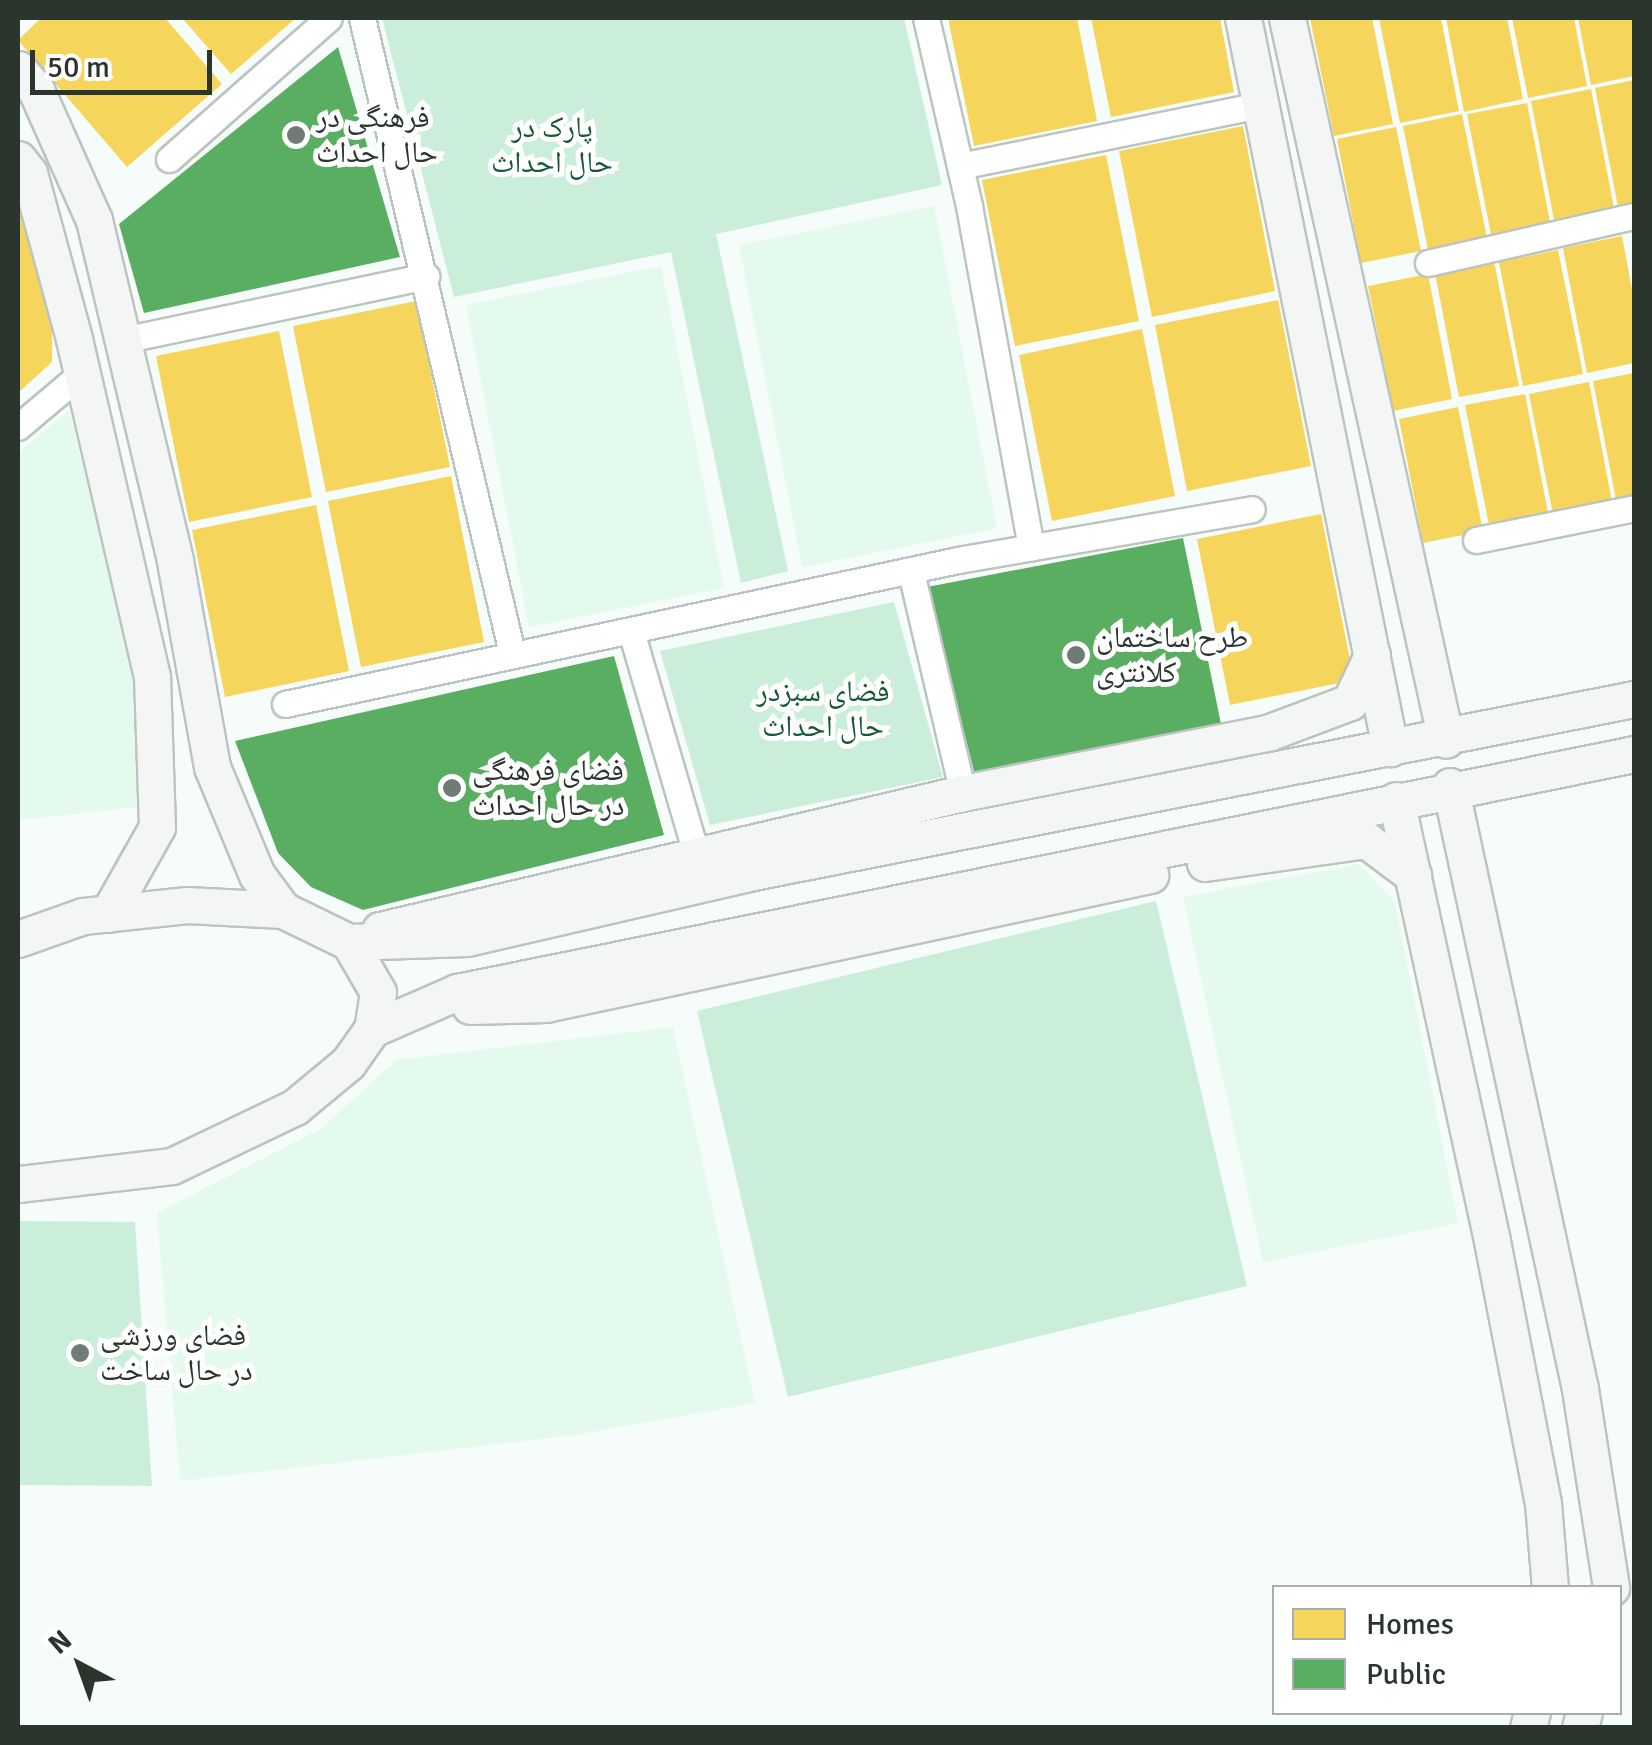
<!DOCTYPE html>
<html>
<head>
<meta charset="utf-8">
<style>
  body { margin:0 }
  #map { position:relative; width:1652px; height:1745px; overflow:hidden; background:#f6fcf9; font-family:Signika,"Noto Naskh Arabic",sans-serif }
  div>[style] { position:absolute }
  .built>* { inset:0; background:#e4faed }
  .green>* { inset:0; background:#caeed9 }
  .homes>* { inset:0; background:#f6d55c }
  .public>* { inset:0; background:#5aae61 }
  .roads { filter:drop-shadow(2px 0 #bcc4bf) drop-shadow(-2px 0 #bcc4bf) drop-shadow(0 2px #bcc4bf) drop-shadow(0 -2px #bcc4bf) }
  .street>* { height:25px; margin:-12.5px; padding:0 12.5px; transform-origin:12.5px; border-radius:12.5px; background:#fefffe }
  .secondary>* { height:35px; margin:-17.5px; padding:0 17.5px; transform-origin:17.5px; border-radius:17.5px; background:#f3f6f4 }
  .dots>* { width:28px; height:28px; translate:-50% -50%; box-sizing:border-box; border:5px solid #fff; border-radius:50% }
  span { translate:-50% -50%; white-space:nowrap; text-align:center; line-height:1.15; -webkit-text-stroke:10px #fff; paint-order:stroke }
  .poi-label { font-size:30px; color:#2a352e }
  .left { translate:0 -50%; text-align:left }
  .park-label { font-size:30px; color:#155939 }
  .frame { position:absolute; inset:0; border:20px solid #2a352e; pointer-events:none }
  .legend { position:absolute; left:1272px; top:1585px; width:350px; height:130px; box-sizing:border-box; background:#fff; border:2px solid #aaaeab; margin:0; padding:12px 18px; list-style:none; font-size:30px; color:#2a352e }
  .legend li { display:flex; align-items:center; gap:20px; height:50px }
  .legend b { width:50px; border:2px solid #aaaeab }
  .north { position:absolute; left:30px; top:1615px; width:100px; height:100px; -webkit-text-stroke:8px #fff; paint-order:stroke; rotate:319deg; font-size:28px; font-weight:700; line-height:40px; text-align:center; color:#2a352e }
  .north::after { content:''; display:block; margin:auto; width:35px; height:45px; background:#2a352e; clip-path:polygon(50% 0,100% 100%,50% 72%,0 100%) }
  .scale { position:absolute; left:30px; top:50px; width:182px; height:45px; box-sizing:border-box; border:5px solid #2a352e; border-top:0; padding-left:12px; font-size:30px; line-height:35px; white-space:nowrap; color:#2a352e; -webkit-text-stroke:8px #fff; paint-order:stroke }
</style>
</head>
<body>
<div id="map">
  <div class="built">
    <i style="clip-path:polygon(934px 206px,997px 528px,802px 567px,739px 245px)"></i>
    <i style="clip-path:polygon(661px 266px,724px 588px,529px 627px,466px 305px)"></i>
    <i style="clip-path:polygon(69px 410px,137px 689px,138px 807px,18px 820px,18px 453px)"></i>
    <i style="clip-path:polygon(1359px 864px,1395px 902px,1458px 1223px,1263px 1262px,1183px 897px)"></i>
    <i style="clip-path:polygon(673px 1027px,755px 1403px,575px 1435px,180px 1481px,157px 1213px,322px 1128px,396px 1060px)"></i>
  </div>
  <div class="green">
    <i style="clip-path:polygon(382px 18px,904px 18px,942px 185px,716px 234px,788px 571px,741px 583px,671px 252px,454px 297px)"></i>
    <i style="clip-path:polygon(894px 602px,943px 777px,710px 825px,660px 651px)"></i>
    <i style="clip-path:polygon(1156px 901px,1247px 1286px,788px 1397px,697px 1011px)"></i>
    <i style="clip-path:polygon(18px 1221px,135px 1222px,152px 1486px,18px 1485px)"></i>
  </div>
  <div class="homes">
    <i style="clip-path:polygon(41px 18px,165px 18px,222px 84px,127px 167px,18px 40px)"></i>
    <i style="clip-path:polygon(182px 18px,296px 18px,231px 74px)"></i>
    <i style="clip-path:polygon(948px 18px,1077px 18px,1097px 121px,974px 146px)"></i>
    <i style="clip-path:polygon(1091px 18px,1220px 18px,1234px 92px,1111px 117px)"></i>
    <i style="clip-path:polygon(1310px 18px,1372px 18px,1393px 124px,1334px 136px)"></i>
    <i style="clip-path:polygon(1379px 18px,1441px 18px,1459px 111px,1400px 123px)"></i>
    <i style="clip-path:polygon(1446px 18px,1507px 18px,1523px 99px,1464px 112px)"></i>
    <i style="clip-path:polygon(1512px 18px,1574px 18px,1587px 86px,1528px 98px)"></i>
    <i style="clip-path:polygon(1578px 18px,1634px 18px,1634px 76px,1591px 85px)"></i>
    <i style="clip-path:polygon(1634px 80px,1634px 209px,1619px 212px,1595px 88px)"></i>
    <i style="clip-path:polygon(1591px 89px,1615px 213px,1555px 225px,1531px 101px)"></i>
    <i style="clip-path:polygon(1527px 103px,1551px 227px,1492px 239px,1467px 114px)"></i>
    <i style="clip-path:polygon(1462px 114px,1487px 238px,1428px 250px,1403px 126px)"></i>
    <i style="clip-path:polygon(1243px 126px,1275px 291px,1152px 317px,1119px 151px)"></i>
    <i style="clip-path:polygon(1396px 127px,1421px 251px,1361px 263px,1337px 139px)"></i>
    <i style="clip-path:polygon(1106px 155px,1139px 321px,1015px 346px,982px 180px)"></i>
    <i style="clip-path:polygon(18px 197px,52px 321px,52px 362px,18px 393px)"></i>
    <i style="clip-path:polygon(1622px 236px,1634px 300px,1634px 363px,1587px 373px,1563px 248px)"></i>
    <i style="clip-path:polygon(1558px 250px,1583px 374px,1523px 386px,1499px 262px)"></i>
    <i style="clip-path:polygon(1494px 261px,1519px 386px,1459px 397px,1435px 273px)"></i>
    <i style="clip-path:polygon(1428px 274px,1452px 399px,1393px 411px,1368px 286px)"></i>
    <i style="clip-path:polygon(1278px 300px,1311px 466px,1187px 491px,1155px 325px)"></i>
    <i style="clip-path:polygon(416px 301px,450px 467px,326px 492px,293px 326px)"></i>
    <i style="clip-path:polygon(1142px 329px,1175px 496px,1052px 521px,1019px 355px)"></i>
    <i style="clip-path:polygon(279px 331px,312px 497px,189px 522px,156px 356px)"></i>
    <i style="clip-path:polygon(1634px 373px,1634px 501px,1617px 505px,1593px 381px)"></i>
    <i style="clip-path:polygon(1589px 382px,1613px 507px,1554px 519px,1529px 394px)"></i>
    <i style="clip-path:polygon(1525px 394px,1549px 518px,1490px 530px,1465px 405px)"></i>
    <i style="clip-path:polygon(1458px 407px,1483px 531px,1423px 543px,1399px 419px)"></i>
    <i style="clip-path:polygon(451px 476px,484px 642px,361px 667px,328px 501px)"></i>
    <i style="clip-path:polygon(316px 505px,349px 671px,225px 697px,192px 530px)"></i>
    <i style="clip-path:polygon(1321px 514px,1354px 680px,1230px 705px,1197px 539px)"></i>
  </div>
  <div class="public">
    <i style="clip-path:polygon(338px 47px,400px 257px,144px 313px,119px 224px)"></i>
    <i style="clip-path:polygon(1183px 538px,1221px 724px,975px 775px,927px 587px)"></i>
    <i style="clip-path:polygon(614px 656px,664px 835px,363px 910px,311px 887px,278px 853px,235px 741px)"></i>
  </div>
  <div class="roads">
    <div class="street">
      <i style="left:362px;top:18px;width:652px;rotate:76.71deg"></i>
      <i style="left:926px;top:18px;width:193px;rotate:77.1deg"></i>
      <i style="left:969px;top:206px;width:347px;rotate:79.7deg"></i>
      <i style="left:169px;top:159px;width:213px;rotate:-41.4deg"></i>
      <i style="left:960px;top:166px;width:307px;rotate:-11.5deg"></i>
      <i style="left:1428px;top:263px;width:211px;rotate:-12.9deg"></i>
      <i style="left:123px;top:340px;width:310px;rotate:-11.9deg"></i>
      <i style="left:18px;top:427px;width:84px;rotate:-40.2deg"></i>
      <i style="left:1476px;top:540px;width:161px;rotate:-11.4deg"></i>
      <i style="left:911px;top:572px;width:227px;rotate:76.8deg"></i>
      <i style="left:631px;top:631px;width:232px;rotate:73.7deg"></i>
      <i style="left:285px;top:704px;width:688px;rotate:-12.08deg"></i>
      <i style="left:958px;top:560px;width:298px;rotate:-9.8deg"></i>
    </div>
    <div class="secondary">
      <i style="left:1243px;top:18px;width:745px;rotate:78.61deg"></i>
      <i style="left:1287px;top:18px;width:739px;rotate:77.58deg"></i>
      <i style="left:18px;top:69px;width:28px;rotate:49deg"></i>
      <i style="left:36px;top:90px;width:142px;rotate:66deg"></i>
      <i style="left:94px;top:220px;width:350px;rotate:76.6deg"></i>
      <i style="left:175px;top:561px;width:209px;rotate:79.8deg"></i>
      <i style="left:212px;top:767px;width:117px;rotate:67.4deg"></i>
      <i style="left:257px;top:875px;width:44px;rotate:53.4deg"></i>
      <i style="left:18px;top:159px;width:18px;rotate:52deg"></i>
      <i style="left:29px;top:173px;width:172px;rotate:74.8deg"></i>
      <i style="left:74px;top:339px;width:346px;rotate:77deg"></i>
      <i style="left:152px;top:676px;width:151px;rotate:88.1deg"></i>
      <i style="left:157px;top:827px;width:100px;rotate:119.4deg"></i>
      <i style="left:1450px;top:786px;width:617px;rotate:77.83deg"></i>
      <i style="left:1580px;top:1389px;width:201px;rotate:81.1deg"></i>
      <i style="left:1396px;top:800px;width:451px;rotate:77.7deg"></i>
      <i style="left:1492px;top:1241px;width:267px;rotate:79deg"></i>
      <i style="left:1543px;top:1503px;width:85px;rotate:85.3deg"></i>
      <i style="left:1205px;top:863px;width:163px;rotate:-8.1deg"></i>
      <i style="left:1366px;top:840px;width:59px;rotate:36.7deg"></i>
      <i style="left:380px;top:930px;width:599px;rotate:-13.22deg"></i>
      <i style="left:963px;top:793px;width:313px;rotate:-11.2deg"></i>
      <i style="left:1270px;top:732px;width:85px;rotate:-20.6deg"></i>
      <i style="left:1350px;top:702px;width:52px;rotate:-64.9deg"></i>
      <i style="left:18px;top:939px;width:69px;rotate:-19.5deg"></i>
      <i style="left:83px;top:916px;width:105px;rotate:-6deg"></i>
      <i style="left:187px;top:905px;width:96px;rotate:3deg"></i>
      <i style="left:283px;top:910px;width:73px;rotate:25.9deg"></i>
      <i style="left:349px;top:942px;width:58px;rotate:59.9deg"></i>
      <i style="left:378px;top:992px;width:37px;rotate:99deg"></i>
      <i style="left:372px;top:1029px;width:42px;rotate:125.2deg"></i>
      <i style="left:348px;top:1063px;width:69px;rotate:140.3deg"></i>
      <i style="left:295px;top:1107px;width:136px;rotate:154.4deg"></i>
      <i style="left:172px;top:1166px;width:155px;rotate:173.3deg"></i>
      <i style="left:349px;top:942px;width:118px;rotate:-1.9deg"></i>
      <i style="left:467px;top:938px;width:294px;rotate:-13deg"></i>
      <i style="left:753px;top:872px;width:898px;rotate:-11.11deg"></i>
      <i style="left:470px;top:1006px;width:76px;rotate:-1.5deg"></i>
      <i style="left:546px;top:1004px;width:618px;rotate:-12.06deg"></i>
      <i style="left:372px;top:1029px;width:93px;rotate:-23.5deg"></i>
      <i style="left:457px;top:992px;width:1201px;rotate:-11.43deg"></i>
      <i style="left:1528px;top:1728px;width:16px;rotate:-76deg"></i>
      <i style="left:1580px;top:1728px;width:16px;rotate:-76deg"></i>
    </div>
  </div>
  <div class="dots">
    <i style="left:296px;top:135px;background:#717b75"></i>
    <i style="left:1076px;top:655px;background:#717b75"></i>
    <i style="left:452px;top:788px;background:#717b75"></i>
    <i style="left:80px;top:1353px;background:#717b75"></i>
  </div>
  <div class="poi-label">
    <span class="left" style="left:316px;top:135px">فرهنگی در<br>حال احداث</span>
    <span class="left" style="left:1096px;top:655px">طرح ساختمان<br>کلانتری</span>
    <span class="left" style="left:472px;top:788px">فضای فرهنگی<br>در حال احداث</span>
    <span class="left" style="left:100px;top:1353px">فضای ورزشی<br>در حال ساخت</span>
  </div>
  <div class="park-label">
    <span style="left:552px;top:145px">پارک در<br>حال احداث</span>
    <span style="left:823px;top:709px">فضای سبزدر<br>حال احداث</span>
  </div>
  <div class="frame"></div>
  <ul class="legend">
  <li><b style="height:28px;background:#f6d55c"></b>Homes</li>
  <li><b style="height:28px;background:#5aae61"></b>Public</li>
  </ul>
  <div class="north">N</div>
  <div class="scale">50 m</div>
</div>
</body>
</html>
